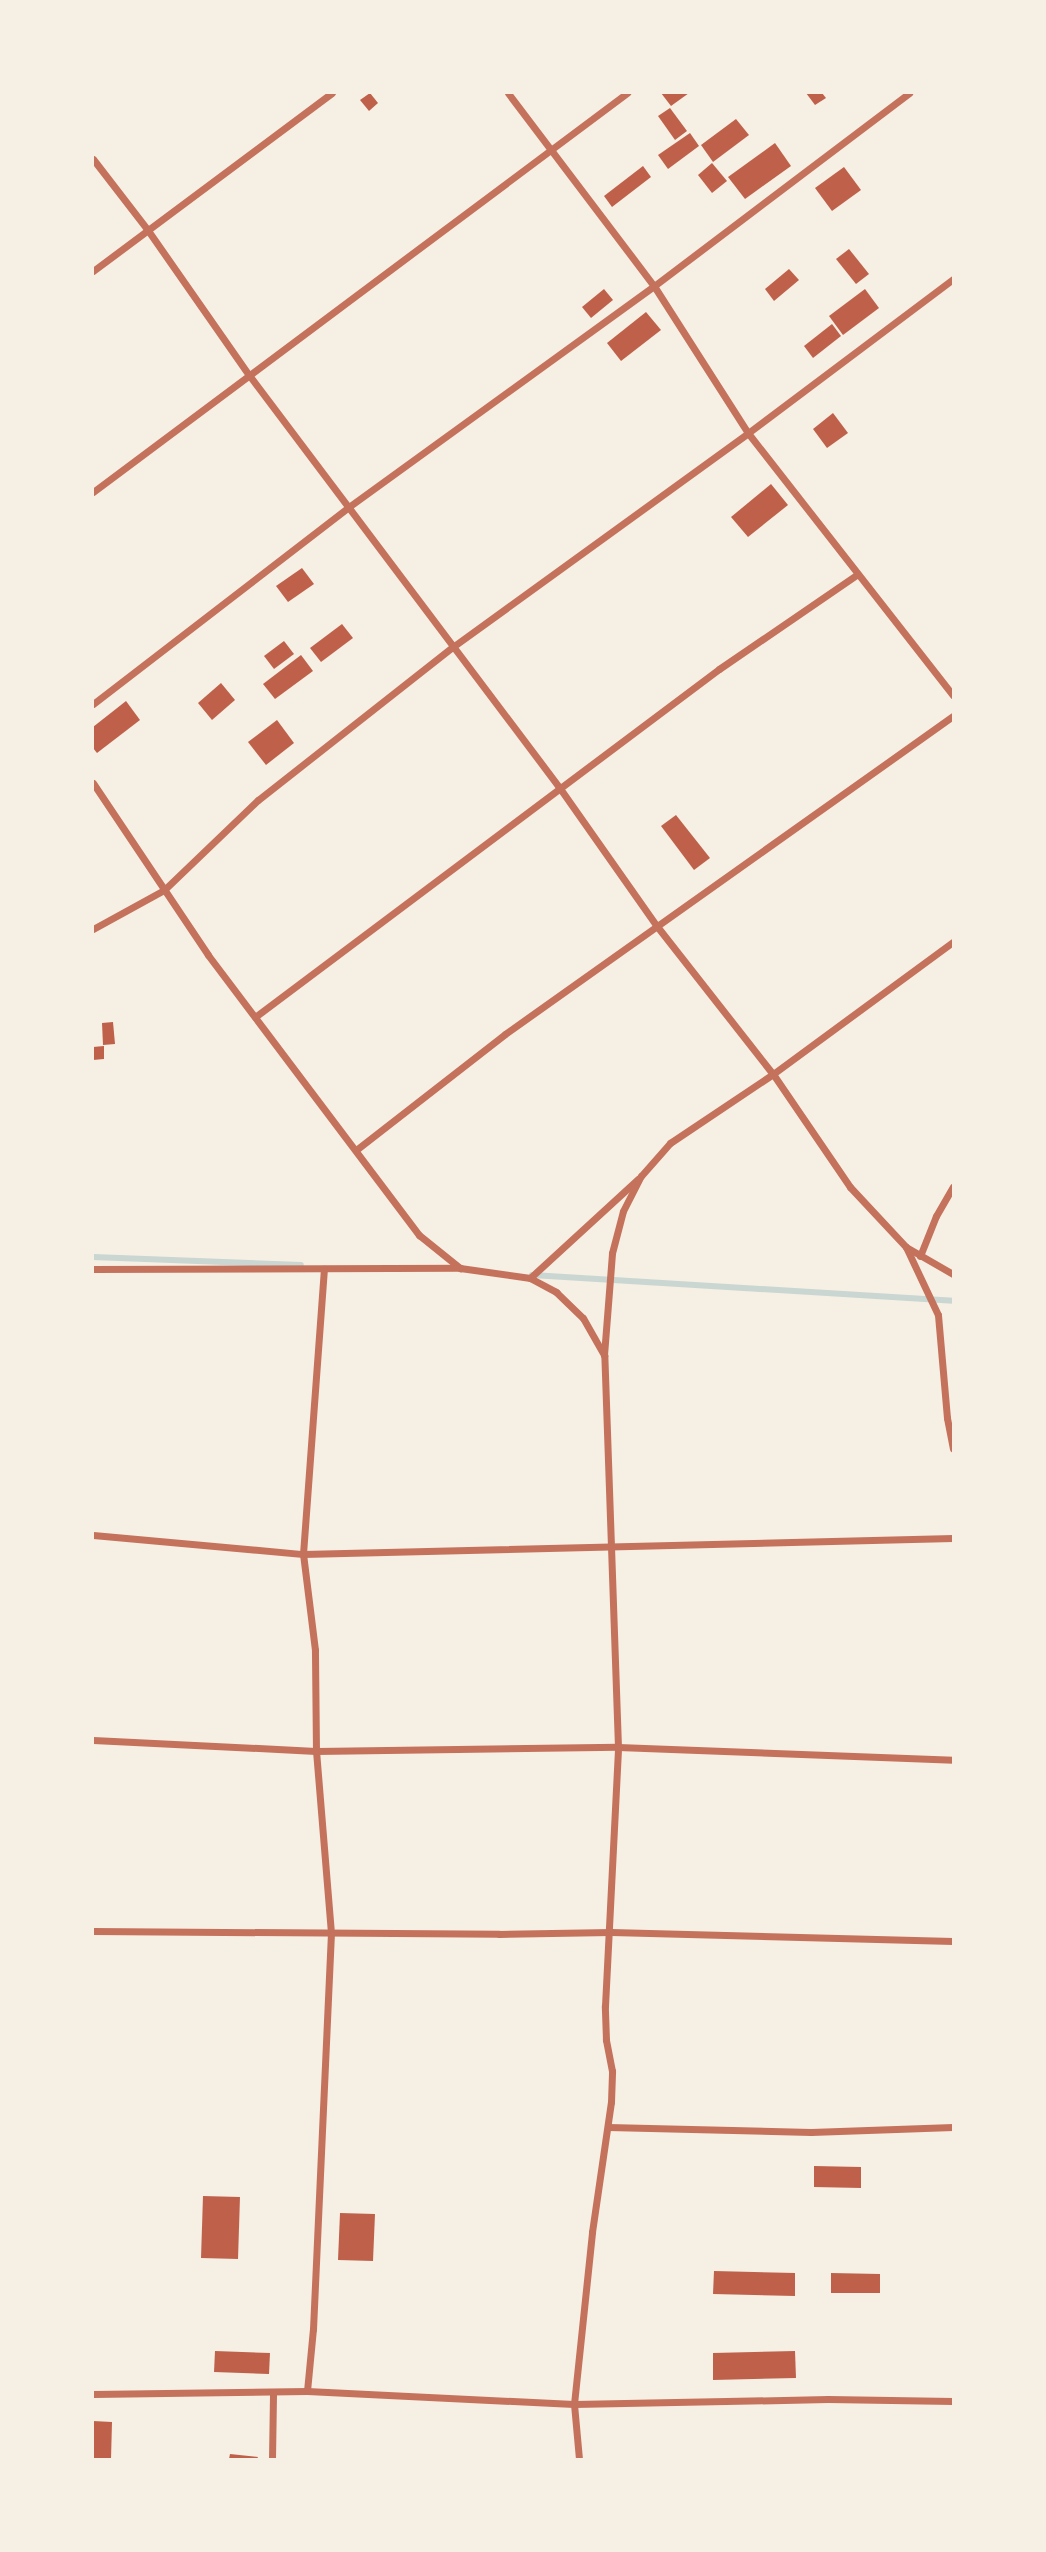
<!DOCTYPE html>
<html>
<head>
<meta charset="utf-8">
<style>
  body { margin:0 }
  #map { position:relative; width:1046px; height:2552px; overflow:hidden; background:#f6efe4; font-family:Signika,sans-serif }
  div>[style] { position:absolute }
  .stream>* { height:6px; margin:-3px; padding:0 3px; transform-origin:3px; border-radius:3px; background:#c9d6d2 }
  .building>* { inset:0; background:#bf614a }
  .minor>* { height:7px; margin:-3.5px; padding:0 3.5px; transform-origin:3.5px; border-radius:3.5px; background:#c5725c }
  span { translate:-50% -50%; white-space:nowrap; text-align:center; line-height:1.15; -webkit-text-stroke:7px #f6efe4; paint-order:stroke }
  .frame { position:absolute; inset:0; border:94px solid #f6efe4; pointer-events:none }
</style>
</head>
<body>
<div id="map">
  <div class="stream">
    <i style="left:93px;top:1257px;width:208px;rotate:2.2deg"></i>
    <i style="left:532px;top:1275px;width:422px;rotate:3.5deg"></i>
  </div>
  <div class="building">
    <i style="clip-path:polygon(370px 93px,378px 103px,369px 111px,360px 100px)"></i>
    <i style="clip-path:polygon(661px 93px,689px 93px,671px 106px)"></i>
    <i style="clip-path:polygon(806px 93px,822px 93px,826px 98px,815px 105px)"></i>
    <i style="clip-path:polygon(670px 108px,687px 131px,675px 140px,658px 116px)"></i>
    <i style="clip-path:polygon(736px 119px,749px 135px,713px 162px,701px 145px)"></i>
    <i style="clip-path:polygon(690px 133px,699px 146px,668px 169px,658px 155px)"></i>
    <i style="clip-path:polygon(775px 143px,791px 166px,745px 199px,728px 177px)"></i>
    <i style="clip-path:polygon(712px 163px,727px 181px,712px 193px,698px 175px)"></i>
    <i style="clip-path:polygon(643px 166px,651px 177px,612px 207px,604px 196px)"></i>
    <i style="clip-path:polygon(844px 167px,861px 190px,832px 211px,815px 188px)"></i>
    <i style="clip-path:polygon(849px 249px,869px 274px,856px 284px,836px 259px)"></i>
    <i style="clip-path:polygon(789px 269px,799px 280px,774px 301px,765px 289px)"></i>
    <i style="clip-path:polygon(604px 289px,613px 300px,591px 318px,582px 307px)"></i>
    <i style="clip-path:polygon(865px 289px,879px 308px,843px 335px,829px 316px)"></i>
    <i style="clip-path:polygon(646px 312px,661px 330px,621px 361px,607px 343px)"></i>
    <i style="clip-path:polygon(832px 324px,841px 336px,813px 358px,804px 346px)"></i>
    <i style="clip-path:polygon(833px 413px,848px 433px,827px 448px,813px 429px)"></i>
    <i style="clip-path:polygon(771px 484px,788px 505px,748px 537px,731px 517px)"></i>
    <i style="clip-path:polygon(302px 568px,314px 584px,288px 602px,276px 586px)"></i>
    <i style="clip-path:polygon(342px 624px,353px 638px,321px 662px,310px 648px)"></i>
    <i style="clip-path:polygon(284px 641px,294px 654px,274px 669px,264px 656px)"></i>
    <i style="clip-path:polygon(301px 655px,313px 671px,275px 699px,263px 684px)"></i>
    <i style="clip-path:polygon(221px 683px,235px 700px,212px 720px,198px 703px)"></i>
    <i style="clip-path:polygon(126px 701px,140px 720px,97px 753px,93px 748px,93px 727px)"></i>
    <i style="clip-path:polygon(277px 720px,294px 743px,266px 765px,248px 742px)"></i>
    <i style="clip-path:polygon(676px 815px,710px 858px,694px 870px,661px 826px)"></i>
    <i style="clip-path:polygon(113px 1022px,115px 1044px,103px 1045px,102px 1023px)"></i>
    <i style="clip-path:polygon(104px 1046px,104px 1059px,93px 1060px,93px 1047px)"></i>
    <i style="clip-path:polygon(814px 2166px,861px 2167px,861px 2188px,814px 2187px)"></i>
    <i style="clip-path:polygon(203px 2196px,240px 2197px,238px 2259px,201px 2258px)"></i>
    <i style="clip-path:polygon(340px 2213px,375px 2214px,373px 2261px,338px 2260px)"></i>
    <i style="clip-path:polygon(714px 2271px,795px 2273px,795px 2296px,713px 2294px)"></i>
    <i style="clip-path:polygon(831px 2273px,880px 2274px,880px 2293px,831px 2293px)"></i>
    <i style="clip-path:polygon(215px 2351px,270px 2353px,269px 2374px,214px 2372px)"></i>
    <i style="clip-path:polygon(795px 2351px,796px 2378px,713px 2380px,713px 2353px)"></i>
    <i style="clip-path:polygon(93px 2421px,112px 2422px,111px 2459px,93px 2459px)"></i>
    <i style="clip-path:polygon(230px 2454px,258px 2457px,257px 2459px,229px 2459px)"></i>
  </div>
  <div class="minor">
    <i style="left:508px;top:93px;width:242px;rotate:52.9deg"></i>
    <i style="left:654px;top:286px;width:174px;rotate:57.4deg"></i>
    <i style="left:748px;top:433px;width:333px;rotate:52deg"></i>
    <i style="left:93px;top:159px;width:88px;rotate:52.4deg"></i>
    <i style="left:147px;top:229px;width:178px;rotate:55.1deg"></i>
    <i style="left:249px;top:375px;width:516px;rotate:53.04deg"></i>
    <i style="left:559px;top:787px;width:169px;rotate:54.9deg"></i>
    <i style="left:656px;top:925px;width:189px;rotate:51.9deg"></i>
    <i style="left:773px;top:1074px;width:137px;rotate:55.7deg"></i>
    <i style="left:850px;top:1187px;width:82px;rotate:47deg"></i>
    <i style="left:906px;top:1247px;width:54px;rotate:29.9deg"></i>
    <i style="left:93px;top:271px;width:298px;rotate:-36.7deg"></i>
    <i style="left:93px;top:492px;width:667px;rotate:-36.77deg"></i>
    <i style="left:93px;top:704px;width:324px;rotate:-37.6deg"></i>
    <i style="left:350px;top:506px;width:375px;rotate:-35.9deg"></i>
    <i style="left:654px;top:286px;width:320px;rotate:-37.1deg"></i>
    <i style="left:93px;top:783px;width:207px;rotate:56.2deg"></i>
    <i style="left:208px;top:955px;width:351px;rotate:53deg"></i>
    <i style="left:419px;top:1235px;width:53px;rotate:38.8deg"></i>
    <i style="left:460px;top:1268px;width:71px;rotate:8.1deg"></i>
    <i style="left:530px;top:1278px;width:30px;rotate:28deg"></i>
    <i style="left:556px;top:1292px;width:37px;rotate:44deg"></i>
    <i style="left:583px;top:1318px;width:43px;rotate:60.4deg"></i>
    <i style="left:93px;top:929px;width:81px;rotate:-28.8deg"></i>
    <i style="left:164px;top:890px;width:130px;rotate:-43.8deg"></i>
    <i style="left:258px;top:800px;width:249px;rotate:-38.2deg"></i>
    <i style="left:454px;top:646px;width:363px;rotate:-35.9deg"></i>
    <i style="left:748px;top:433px;width:256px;rotate:-36.9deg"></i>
    <i style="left:255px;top:1017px;width:580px;rotate:-36.87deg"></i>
    <i style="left:719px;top:669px;width:168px;rotate:-34.4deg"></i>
    <i style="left:356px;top:1150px;width:189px;rotate:-37.9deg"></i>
    <i style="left:505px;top:1034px;width:549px;rotate:-35.37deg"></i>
    <i style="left:906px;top:1247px;width:75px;rotate:64.8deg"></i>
    <i style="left:938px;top:1315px;width:103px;rotate:85deg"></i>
    <i style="left:947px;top:1418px;width:31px;rotate:79deg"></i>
    <i style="left:920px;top:1256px;width:43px;rotate:-68.2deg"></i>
    <i style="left:936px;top:1216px;width:34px;rotate:-60deg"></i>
    <i style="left:93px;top:1269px;width:367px;rotate:-0.2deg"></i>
    <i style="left:530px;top:1278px;width:147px;rotate:-42.5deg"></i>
    <i style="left:93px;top:1535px;width:211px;rotate:5.2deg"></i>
    <i style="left:303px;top:1554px;width:650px;rotate:-1.41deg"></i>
    <i style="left:93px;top:1740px;width:223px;rotate:2.8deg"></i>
    <i style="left:316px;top:1751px;width:302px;rotate:-0.8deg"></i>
    <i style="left:618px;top:1747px;width:335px;rotate:2.2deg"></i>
    <i style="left:93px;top:1931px;width:406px;rotate:0.4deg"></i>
    <i style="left:499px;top:1934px;width:112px;rotate:-1deg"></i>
    <i style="left:611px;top:1932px;width:342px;rotate:1.5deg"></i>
    <i style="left:608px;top:2127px;width:203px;rotate:1.4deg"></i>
    <i style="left:811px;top:2132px;width:142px;rotate:-2deg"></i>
    <i style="left:307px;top:2391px;width:62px;rotate:-84.5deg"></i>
    <i style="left:313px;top:2329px;width:396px;rotate:-87.4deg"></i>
    <i style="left:331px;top:1933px;width:183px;rotate:-94.7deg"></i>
    <i style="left:316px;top:1751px;width:101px;rotate:-90.6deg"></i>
    <i style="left:315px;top:1650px;width:97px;rotate:-97.1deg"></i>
    <i style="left:303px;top:1554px;width:286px;rotate:-85.8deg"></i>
    <i style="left:93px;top:2394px;width:214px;rotate:-0.8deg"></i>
    <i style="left:307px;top:2391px;width:267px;rotate:2.8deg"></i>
    <i style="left:574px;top:2404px;width:254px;rotate:-1.1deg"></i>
    <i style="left:828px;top:2399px;width:125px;rotate:0.9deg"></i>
    <i style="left:272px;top:2459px;width:67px;rotate:-89.1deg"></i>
    <i style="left:579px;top:2459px;width:55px;rotate:-95.2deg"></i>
    <i style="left:574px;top:2404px;width:173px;rotate:-84deg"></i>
    <i style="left:592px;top:2232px;width:131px;rotate:-81.7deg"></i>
    <i style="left:611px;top:2102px;width:31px;rotate:-88deg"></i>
    <i style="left:612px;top:2071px;width:32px;rotate:-101deg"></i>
    <i style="left:606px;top:2040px;width:34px;rotate:-92deg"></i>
    <i style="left:605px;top:2006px;width:259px;rotate:-87.1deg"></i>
    <i style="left:618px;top:1747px;width:392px;rotate:-92deg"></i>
    <i style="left:604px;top:1355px;width:102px;rotate:-85.5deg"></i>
    <i style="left:612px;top:1253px;width:43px;rotate:-75.3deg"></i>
    <i style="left:623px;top:1211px;width:39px;rotate:-63deg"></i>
    <i style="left:641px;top:1176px;width:44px;rotate:-48.7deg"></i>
    <i style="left:670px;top:1143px;width:124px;rotate:-33.8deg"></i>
    <i style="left:773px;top:1074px;width:223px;rotate:-36.3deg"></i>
  </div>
  <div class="frame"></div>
</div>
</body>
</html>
